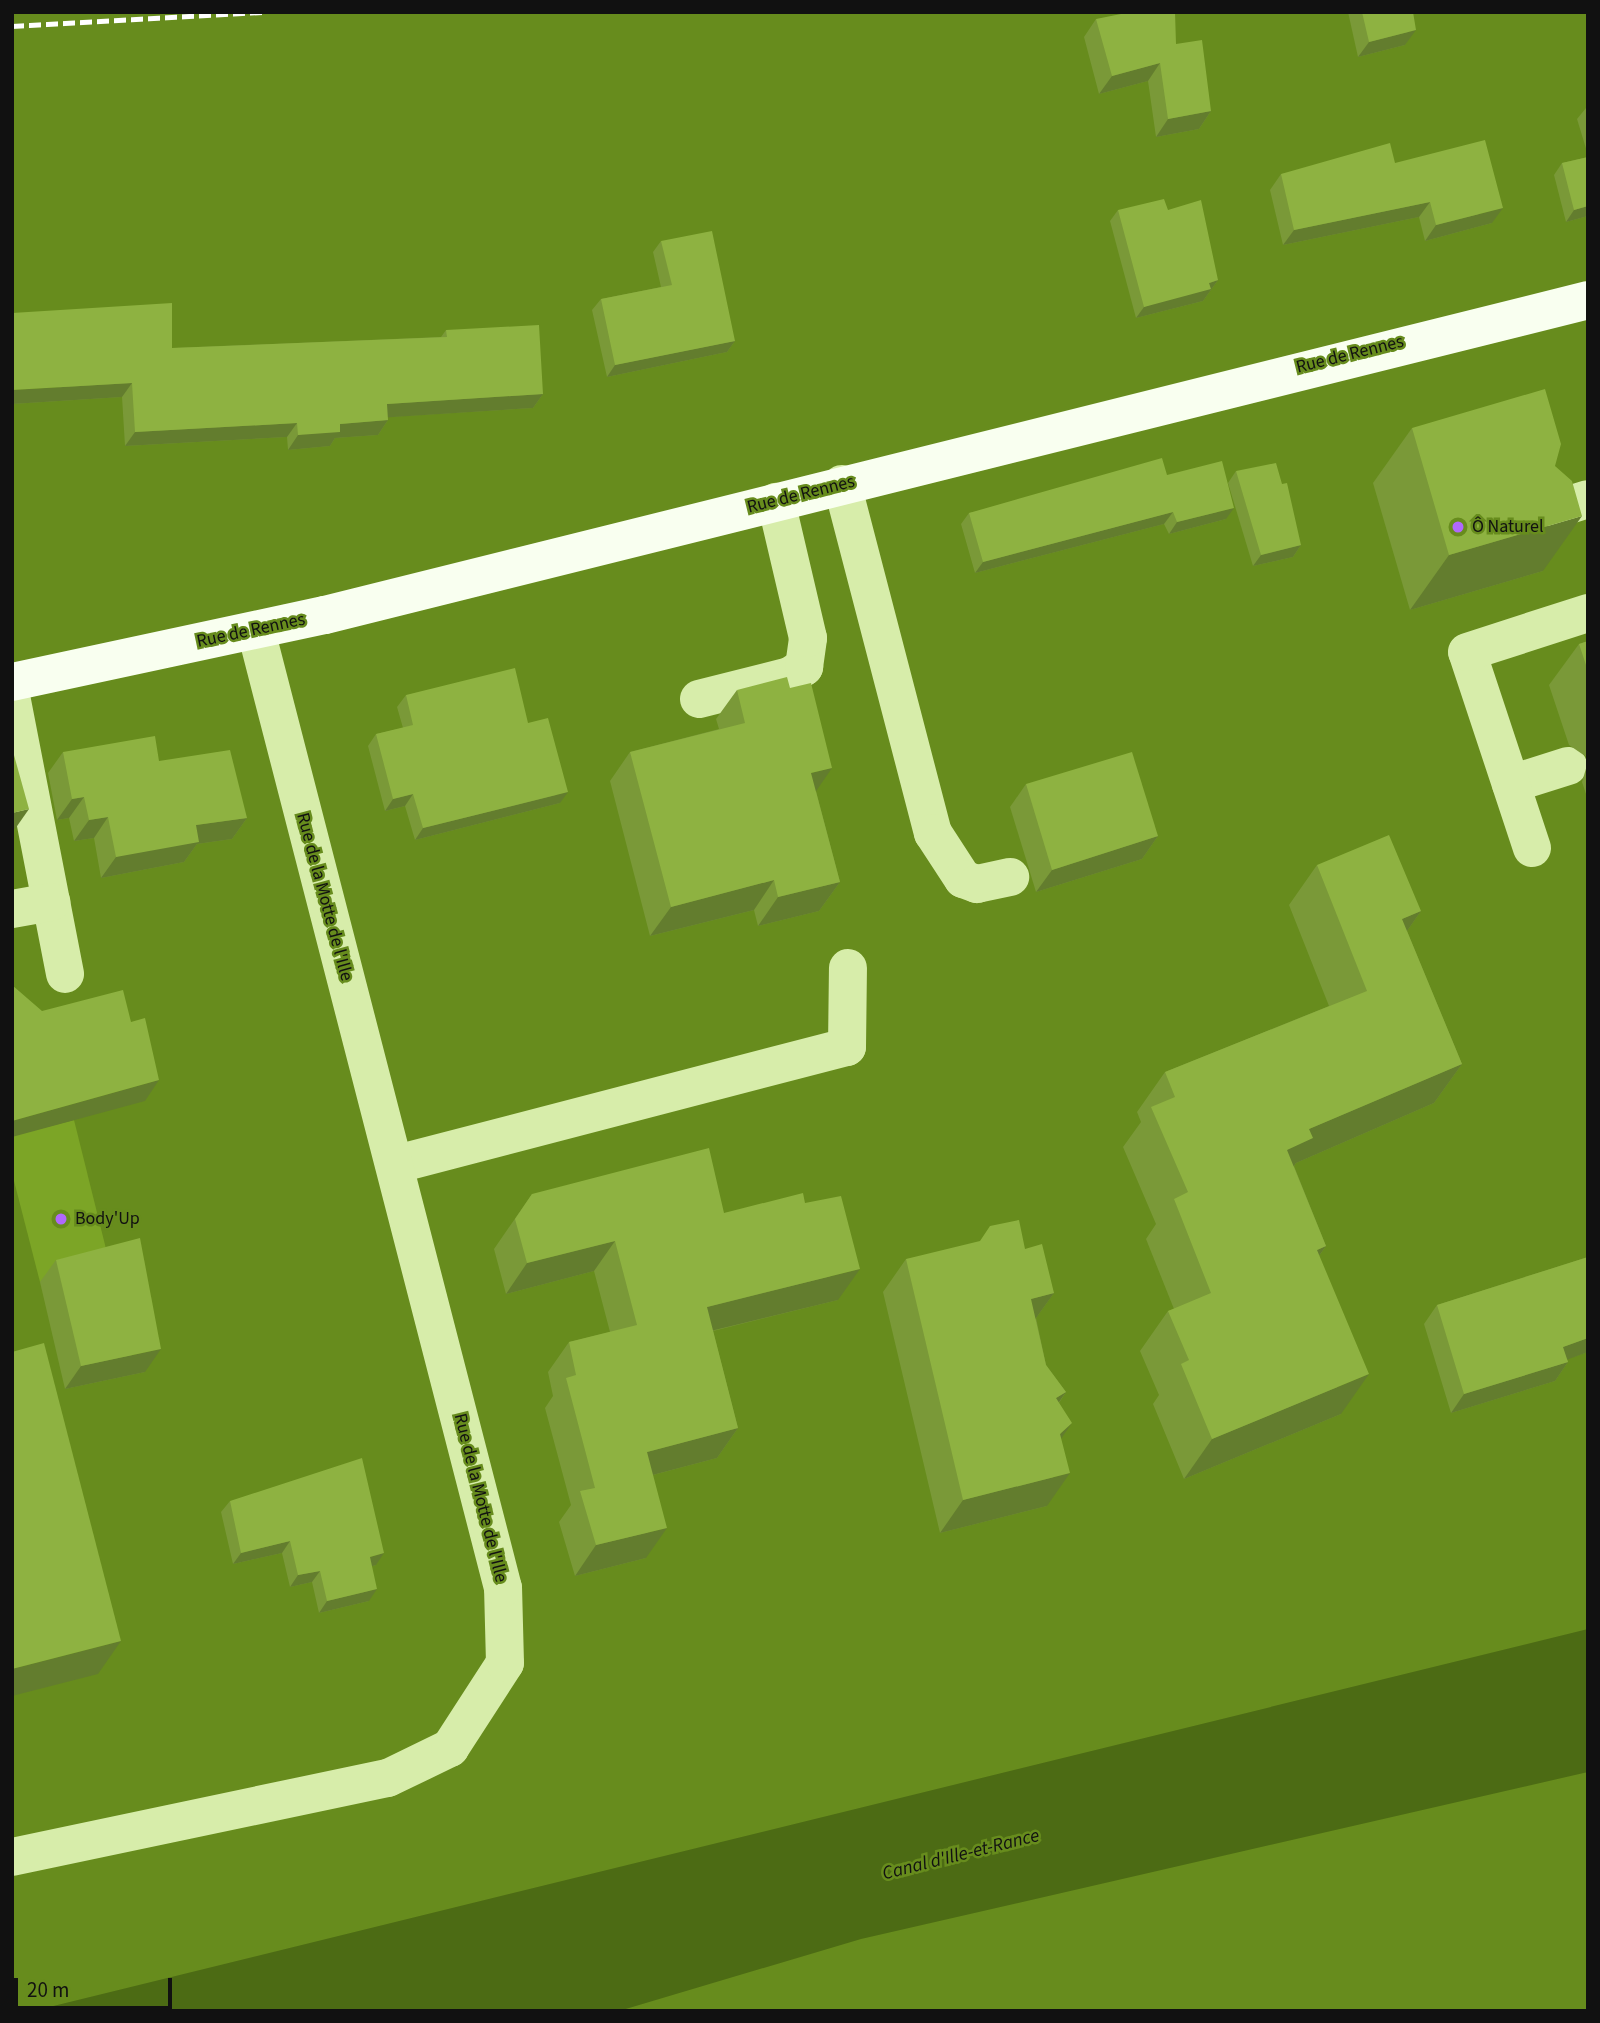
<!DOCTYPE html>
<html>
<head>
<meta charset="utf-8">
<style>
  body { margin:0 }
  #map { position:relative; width:1600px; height:2023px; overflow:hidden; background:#678c1d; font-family:"Source Sans 3",sans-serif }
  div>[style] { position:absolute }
  .green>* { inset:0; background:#7ca526 }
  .water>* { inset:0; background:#4c6b14 }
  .minor>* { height:38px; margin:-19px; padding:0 19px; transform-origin:19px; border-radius:19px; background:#d7edaa }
  .major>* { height:38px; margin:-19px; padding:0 19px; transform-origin:19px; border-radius:19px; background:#f9fff0 }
  .rail>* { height:5px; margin-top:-2.5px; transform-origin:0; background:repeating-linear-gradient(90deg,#fff 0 12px,transparent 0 17px) }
  .wall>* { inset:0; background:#7a9938 }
  .shaded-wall>* { inset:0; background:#637d2e }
  .building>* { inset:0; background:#8eb241 }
  .dots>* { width:19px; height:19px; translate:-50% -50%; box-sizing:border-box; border:4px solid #678c1d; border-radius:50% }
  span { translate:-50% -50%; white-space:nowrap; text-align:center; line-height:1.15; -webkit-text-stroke:5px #678c1d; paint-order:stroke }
  .street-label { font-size:18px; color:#111 }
  .poi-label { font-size:18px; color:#111 }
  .left { translate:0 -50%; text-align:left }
  .water-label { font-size:19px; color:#111; font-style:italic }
  .frame { position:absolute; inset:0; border:14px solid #111; pointer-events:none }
  .scale { position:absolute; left:14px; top:1978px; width:158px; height:32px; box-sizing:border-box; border:4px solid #111; border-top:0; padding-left:9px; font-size:21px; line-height:24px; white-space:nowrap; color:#111; -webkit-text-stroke:5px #678c1d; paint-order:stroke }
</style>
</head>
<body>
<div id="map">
  <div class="green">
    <i style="clip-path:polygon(74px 1120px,110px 1265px,40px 1282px,12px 1173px,12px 1136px)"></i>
  </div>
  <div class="water">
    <i style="clip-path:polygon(1588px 1629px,1588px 1772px,861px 1939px,619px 2011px,33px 2011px)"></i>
  </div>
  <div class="minor">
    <i style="left:842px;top:484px;width:361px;rotate:75.4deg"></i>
    <i style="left:933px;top:833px;width:55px;rotate:56.9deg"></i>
    <i style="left:963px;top:879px;width:15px;rotate:20deg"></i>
    <i style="left:977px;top:884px;width:34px;rotate:-12deg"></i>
    <i style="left:1537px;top:515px;width:53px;rotate:-17.4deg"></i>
    <i style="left:699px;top:699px;width:94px;rotate:-14.2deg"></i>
    <i style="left:790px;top:676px;width:17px;rotate:-33deg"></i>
    <i style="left:804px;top:667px;width:29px;rotate:-82deg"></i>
    <i style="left:808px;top:638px;width:140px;rotate:-103.2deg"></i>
    <i style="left:12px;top:701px;width:278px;rotate:79deg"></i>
    <i style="left:1511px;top:784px;width:60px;rotate:-17.5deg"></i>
    <i style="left:1532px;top:848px;width:206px;rotate:-108.3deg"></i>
    <i style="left:1467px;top:652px;width:127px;rotate:-17.9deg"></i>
    <i style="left:12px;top:909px;width:40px;rotate:-10deg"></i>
    <i style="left:397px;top:1164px;width:465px;rotate:-14.6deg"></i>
    <i style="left:847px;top:1047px;width:79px;rotate:-89.3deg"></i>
    <i style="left:12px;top:1857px;width:384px;rotate:-11.9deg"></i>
    <i style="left:388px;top:1778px;width:69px;rotate:-25.8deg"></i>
    <i style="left:450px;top:1748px;width:101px;rotate:-57.1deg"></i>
    <i style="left:505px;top:1663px;width:75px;rotate:-91.5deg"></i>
    <i style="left:503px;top:1588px;width:988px;rotate:-104.47deg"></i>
  </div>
  <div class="major">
    <i style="left:12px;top:682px;width:320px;rotate:-12.1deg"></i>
    <i style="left:325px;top:615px;width:1302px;rotate:-14deg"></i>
  </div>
  <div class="rail">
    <i style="left:12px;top:26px;width:251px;rotate:-3.2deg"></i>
  </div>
  <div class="wall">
    <i style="clip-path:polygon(1348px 12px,1413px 12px,1405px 45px,1358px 57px)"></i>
    <i style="clip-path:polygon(1096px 19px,1176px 44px,1211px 111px,1199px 129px,1156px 137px,1148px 81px,1099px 94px,1084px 37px)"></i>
    <i style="clip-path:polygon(1588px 107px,1588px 155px,1577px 119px,1586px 108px)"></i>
    <i style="clip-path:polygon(1588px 157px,1588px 216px,1566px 222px,1554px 175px,1562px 163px)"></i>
    <i style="clip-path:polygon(1395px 163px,1492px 223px,1425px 241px,1419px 217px,1283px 245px,1270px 190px,1281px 174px)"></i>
    <i style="clip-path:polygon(1118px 210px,1168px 210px,1218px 280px,1203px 301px,1136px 318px,1110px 221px)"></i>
    <i style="clip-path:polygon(661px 241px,735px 341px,727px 352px,607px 377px,592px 310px,601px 299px,661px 287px,653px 252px)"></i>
    <i style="clip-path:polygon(446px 330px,543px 394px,533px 408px,388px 417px,388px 420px,378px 435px,335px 438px,330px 446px,288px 450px,287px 437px,125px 446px,122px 397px,12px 404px,172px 348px,441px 337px)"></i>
    <i style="clip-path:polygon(1412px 428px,1555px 466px,1543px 571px,1410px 610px,1373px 483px)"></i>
    <i style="clip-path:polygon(1236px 471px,1301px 545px,1293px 557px,1253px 566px,1228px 483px)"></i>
    <i style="clip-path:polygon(1167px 475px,1226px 519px,1169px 534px,1164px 524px,975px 573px,961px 524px,969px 513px)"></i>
    <i style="clip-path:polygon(1588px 641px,1588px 758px,1569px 745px,1549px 685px,1579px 644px)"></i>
    <i style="clip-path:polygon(737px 690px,816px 791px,840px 882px,819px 911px,758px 926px,754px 910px,650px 936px,610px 781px,630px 752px,719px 729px,716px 719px)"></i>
    <i style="clip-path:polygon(406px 695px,528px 723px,560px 803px,415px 840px,405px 806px,385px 811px,368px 746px,376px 734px,403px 728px,397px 707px)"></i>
    <i style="clip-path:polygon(63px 752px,159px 761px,247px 818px,232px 839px,197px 844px,184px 862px,101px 878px,94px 838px,74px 841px,69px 818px,57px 820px,48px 773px)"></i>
    <i style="clip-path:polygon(1588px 762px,1588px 800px,1582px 782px)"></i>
    <i style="clip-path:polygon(1026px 784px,1158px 836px,1142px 859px,1036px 892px,1010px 807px)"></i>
    <i style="clip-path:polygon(1317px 865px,1421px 911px,1407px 931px,1462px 1064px,1434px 1103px,1296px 1163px,1294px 1166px,1326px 1246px,1319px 1256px,1341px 1414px,1184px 1479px,1153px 1404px,1159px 1395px,1140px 1351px,1168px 1311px,1174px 1309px,1146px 1239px,1156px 1224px,1123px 1147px,1141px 1122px,1137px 1112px,1165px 1072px,1329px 1006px,1289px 905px)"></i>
    <i style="clip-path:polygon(532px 1194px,724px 1213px,805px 1203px,838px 1300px,713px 1331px,738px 1428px,717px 1458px,653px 1475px,646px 1558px,575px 1576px,559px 1522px,571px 1505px,545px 1408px,553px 1396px,548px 1372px,569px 1342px,610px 1332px,594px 1271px,506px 1294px,494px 1249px)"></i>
    <i style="clip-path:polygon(1025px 1249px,1054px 1293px,1036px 1318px,1046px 1365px,1066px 1392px,1059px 1403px,1061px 1439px,1047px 1506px,940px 1533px,883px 1292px,906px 1259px)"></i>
    <i style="clip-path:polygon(1588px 1257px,1588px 1352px,1567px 1359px,1568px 1362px,1555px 1381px,1451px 1413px,1424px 1324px,1437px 1305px)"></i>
    <i style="clip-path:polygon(56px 1260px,145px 1372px,65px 1389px,40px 1282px)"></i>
    <i style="clip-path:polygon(230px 1501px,376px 1565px,372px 1566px,369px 1601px,319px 1613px,312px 1582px,290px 1587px,282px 1553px,233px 1564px,221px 1512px)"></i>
  </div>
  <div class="shaded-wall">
    <i style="clip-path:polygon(1416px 30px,1405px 45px,1358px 57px,1369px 42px)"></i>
    <i style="clip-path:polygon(1160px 63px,1148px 81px,1099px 94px,1112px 76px)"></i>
    <i style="clip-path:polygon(1211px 111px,1199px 129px,1156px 137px,1168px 119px)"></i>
    <i style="clip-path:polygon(1430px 202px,1419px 217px,1283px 245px,1294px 230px)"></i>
    <i style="clip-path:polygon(1588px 206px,1588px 216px,1566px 222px,1574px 210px)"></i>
    <i style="clip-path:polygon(1503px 208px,1492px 223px,1425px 241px,1436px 225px)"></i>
    <i style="clip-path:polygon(1218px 280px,1203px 301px,1136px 318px,1144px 307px)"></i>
    <i style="clip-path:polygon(735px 341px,727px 352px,607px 377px,615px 365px)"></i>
    <i style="clip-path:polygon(132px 383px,122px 397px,12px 404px,12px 390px)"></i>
    <i style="clip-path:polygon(543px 394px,533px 408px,378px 418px,387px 404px)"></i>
    <i style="clip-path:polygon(388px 420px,378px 435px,335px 438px,330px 446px,288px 450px,298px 435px,340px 424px)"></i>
    <i style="clip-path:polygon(297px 423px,287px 437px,125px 446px,135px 432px)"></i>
    <i style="clip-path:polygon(1234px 508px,1226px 519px,1169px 534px,1177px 522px)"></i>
    <i style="clip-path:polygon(1173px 512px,1164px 524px,975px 573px,983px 562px)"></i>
    <i style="clip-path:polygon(1582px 516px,1543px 571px,1410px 610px,1449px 555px)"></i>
    <i style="clip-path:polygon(1301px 545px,1293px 557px,1253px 566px,1261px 555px)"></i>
    <i style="clip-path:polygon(832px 768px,812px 797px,811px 773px)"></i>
    <i style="clip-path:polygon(568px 792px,560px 803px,415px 840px,423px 828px)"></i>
    <i style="clip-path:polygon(413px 794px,405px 806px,385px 811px,393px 799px)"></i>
    <i style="clip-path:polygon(84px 797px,69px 818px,57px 820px,72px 799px)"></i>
    <i style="clip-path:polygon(29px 809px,15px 829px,12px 830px,12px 813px)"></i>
    <i style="clip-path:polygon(108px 817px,94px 838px,74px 841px,89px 820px)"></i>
    <i style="clip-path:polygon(247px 818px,232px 839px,197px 844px,184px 862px,101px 878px,116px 857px,196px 825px)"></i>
    <i style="clip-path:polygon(1158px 836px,1142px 859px,1036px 892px,1052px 870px)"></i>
    <i style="clip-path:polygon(774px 880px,754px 910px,650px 936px,671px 907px)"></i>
    <i style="clip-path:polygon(840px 882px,819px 911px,758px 926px,778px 897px)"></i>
    <i style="clip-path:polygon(1421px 911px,1393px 951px,1402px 919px)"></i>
    <i style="clip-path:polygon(1462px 1064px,1434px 1103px,1296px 1163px,1285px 1178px,1287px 1150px,1309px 1129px)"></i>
    <i style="clip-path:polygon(159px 1080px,145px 1101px,12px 1137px,12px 1121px)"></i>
    <i style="clip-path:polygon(615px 1241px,594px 1271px,506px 1294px,527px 1263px)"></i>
    <i style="clip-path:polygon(1326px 1246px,1298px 1285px,1317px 1250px)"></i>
    <i style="clip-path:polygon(860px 1269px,838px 1300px,686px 1337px,707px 1307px)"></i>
    <i style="clip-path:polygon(1054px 1293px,1031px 1325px,1031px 1299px)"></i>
    <i style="clip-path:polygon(1588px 1338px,1588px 1352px,1550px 1366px,1563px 1347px)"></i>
    <i style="clip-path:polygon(161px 1349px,145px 1372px,65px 1389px,81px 1366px)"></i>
    <i style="clip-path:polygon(1568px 1362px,1555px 1381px,1451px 1413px,1464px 1394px)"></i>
    <i style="clip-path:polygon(1369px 1374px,1341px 1414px,1184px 1479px,1212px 1439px)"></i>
    <i style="clip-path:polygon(1066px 1392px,1043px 1425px,1056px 1398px)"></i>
    <i style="clip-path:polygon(1072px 1423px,1049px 1456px,1060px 1434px)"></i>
    <i style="clip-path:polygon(738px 1428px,717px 1458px,626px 1482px,647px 1452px)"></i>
    <i style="clip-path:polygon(1070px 1473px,1047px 1506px,940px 1533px,963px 1500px)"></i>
    <i style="clip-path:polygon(667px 1528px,646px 1558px,575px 1576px,596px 1545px)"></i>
    <i style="clip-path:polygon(290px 1541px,282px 1553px,233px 1564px,241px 1553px)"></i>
    <i style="clip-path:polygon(384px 1553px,376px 1565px,362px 1569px,370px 1557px)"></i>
    <i style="clip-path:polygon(320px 1571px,312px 1582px,290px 1587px,298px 1575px)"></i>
    <i style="clip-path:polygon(377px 1589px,369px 1601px,319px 1613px,327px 1601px)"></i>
    <i style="clip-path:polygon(121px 1641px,98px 1674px,12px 1696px,12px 1669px)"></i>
  </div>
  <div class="building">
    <i style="clip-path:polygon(1131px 12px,1175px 12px,1176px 44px,1202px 40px,1211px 111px,1168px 119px,1160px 63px,1112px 76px,1096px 19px)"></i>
    <i style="clip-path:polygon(1362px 12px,1413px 12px,1416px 30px,1369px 42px)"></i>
    <i style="clip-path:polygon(1485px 140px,1503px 208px,1436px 225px,1430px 202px,1294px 230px,1281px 174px,1390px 143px,1395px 163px)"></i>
    <i style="clip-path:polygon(1588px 157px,1588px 206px,1574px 210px,1562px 163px)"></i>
    <i style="clip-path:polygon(1164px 199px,1168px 210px,1201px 200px,1218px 280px,1209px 283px,1211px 289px,1144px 307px,1118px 210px)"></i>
    <i style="clip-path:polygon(712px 231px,735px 341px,615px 365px,601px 299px,672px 285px,661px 241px)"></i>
    <i style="clip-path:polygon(172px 303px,172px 348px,447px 337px,446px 330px,539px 325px,543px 394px,387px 404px,388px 420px,340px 424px,340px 432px,298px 435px,297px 423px,135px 432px,132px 383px,12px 390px,12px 313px)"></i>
    <i style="clip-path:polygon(1545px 389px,1561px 444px,1555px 466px,1572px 481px,1582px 516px,1449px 555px,1412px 428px)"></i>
    <i style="clip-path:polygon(1162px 458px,1167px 475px,1222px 461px,1234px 508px,1177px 522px,1173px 512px,983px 562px,969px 513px)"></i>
    <i style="clip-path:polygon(1276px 463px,1282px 484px,1287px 483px,1301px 545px,1261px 555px,1236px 471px)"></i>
    <i style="clip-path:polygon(1588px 641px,1588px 671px,1579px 644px)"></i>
    <i style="clip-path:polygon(515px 668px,528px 723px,548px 718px,568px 792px,423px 828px,413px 794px,393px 799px,376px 734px,413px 725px,406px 695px)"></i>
    <i style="clip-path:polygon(787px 677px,790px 688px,811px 683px,832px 768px,811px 773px,840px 882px,778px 897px,774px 880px,671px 907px,630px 752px,745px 723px,737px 690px)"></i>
    <i style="clip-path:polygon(155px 736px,159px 761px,230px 750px,247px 818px,196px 825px,199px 842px,116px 857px,108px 817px,89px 820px,84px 797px,72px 799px,63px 752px)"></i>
    <i style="clip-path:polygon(12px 748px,29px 809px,12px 813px)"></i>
    <i style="clip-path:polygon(1132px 752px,1158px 836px,1052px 870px,1026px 784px)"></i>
    <i style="clip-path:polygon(1389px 835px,1421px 911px,1402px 919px,1462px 1064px,1309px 1129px,1313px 1138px,1287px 1150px,1326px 1246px,1317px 1250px,1369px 1374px,1212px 1439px,1181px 1364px,1189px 1360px,1168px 1311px,1211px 1293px,1174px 1199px,1188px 1192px,1151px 1107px,1175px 1097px,1165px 1072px,1367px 991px,1317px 865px)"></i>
    <i style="clip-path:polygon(12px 985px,42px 1011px,123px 990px,131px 1022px,145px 1018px,159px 1080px,12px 1121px)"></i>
    <i style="clip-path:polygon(709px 1148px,724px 1213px,803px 1193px,805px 1203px,841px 1196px,860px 1269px,707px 1307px,738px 1428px,647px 1452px,667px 1528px,596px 1545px,580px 1491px,595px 1488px,566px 1378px,576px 1375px,569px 1342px,637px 1325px,615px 1241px,527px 1263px,515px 1219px,532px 1194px)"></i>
    <i style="clip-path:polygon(1019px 1220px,1025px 1249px,1042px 1244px,1054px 1293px,1031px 1299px,1046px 1365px,1066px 1392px,1056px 1398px,1072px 1423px,1060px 1434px,1070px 1473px,963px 1500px,906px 1259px,980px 1241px,990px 1226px)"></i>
    <i style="clip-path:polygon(140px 1238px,161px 1349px,81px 1366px,56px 1260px)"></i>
    <i style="clip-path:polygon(1588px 1257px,1588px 1338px,1563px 1347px,1568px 1362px,1464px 1394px,1437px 1305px)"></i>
    <i style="clip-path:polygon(44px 1343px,121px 1641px,12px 1669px,12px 1352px)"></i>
    <i style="clip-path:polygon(362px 1458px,384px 1553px,370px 1557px,377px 1589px,327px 1601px,320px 1571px,298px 1575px,290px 1541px,241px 1553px,230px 1501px)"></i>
  </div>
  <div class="dots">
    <i style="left:1458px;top:527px;background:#b068fc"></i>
    <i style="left:61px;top:1219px;background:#b068fc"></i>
  </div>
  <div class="street-label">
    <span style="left:1350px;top:355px;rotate:-14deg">Rue de Rennes</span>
    <span style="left:801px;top:495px;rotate:-14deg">Rue de Rennes</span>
    <span style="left:251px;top:631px;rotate:-12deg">Rue de Rennes</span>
    <span style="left:324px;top:897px;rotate:75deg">Rue de la Motte de l'Ille</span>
    <span style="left:480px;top:1498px;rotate:76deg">Rue de la Motte de l'Ille</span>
  </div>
  <div class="poi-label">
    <span class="left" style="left:1472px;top:527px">Ô Naturel</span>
    <span class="left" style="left:75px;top:1219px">Body'Up</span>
  </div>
  <div class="water-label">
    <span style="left:961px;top:1855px;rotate:-14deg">Canal d'Ille-et-Rance</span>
  </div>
  <div class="frame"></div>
  <div class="scale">20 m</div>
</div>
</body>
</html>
